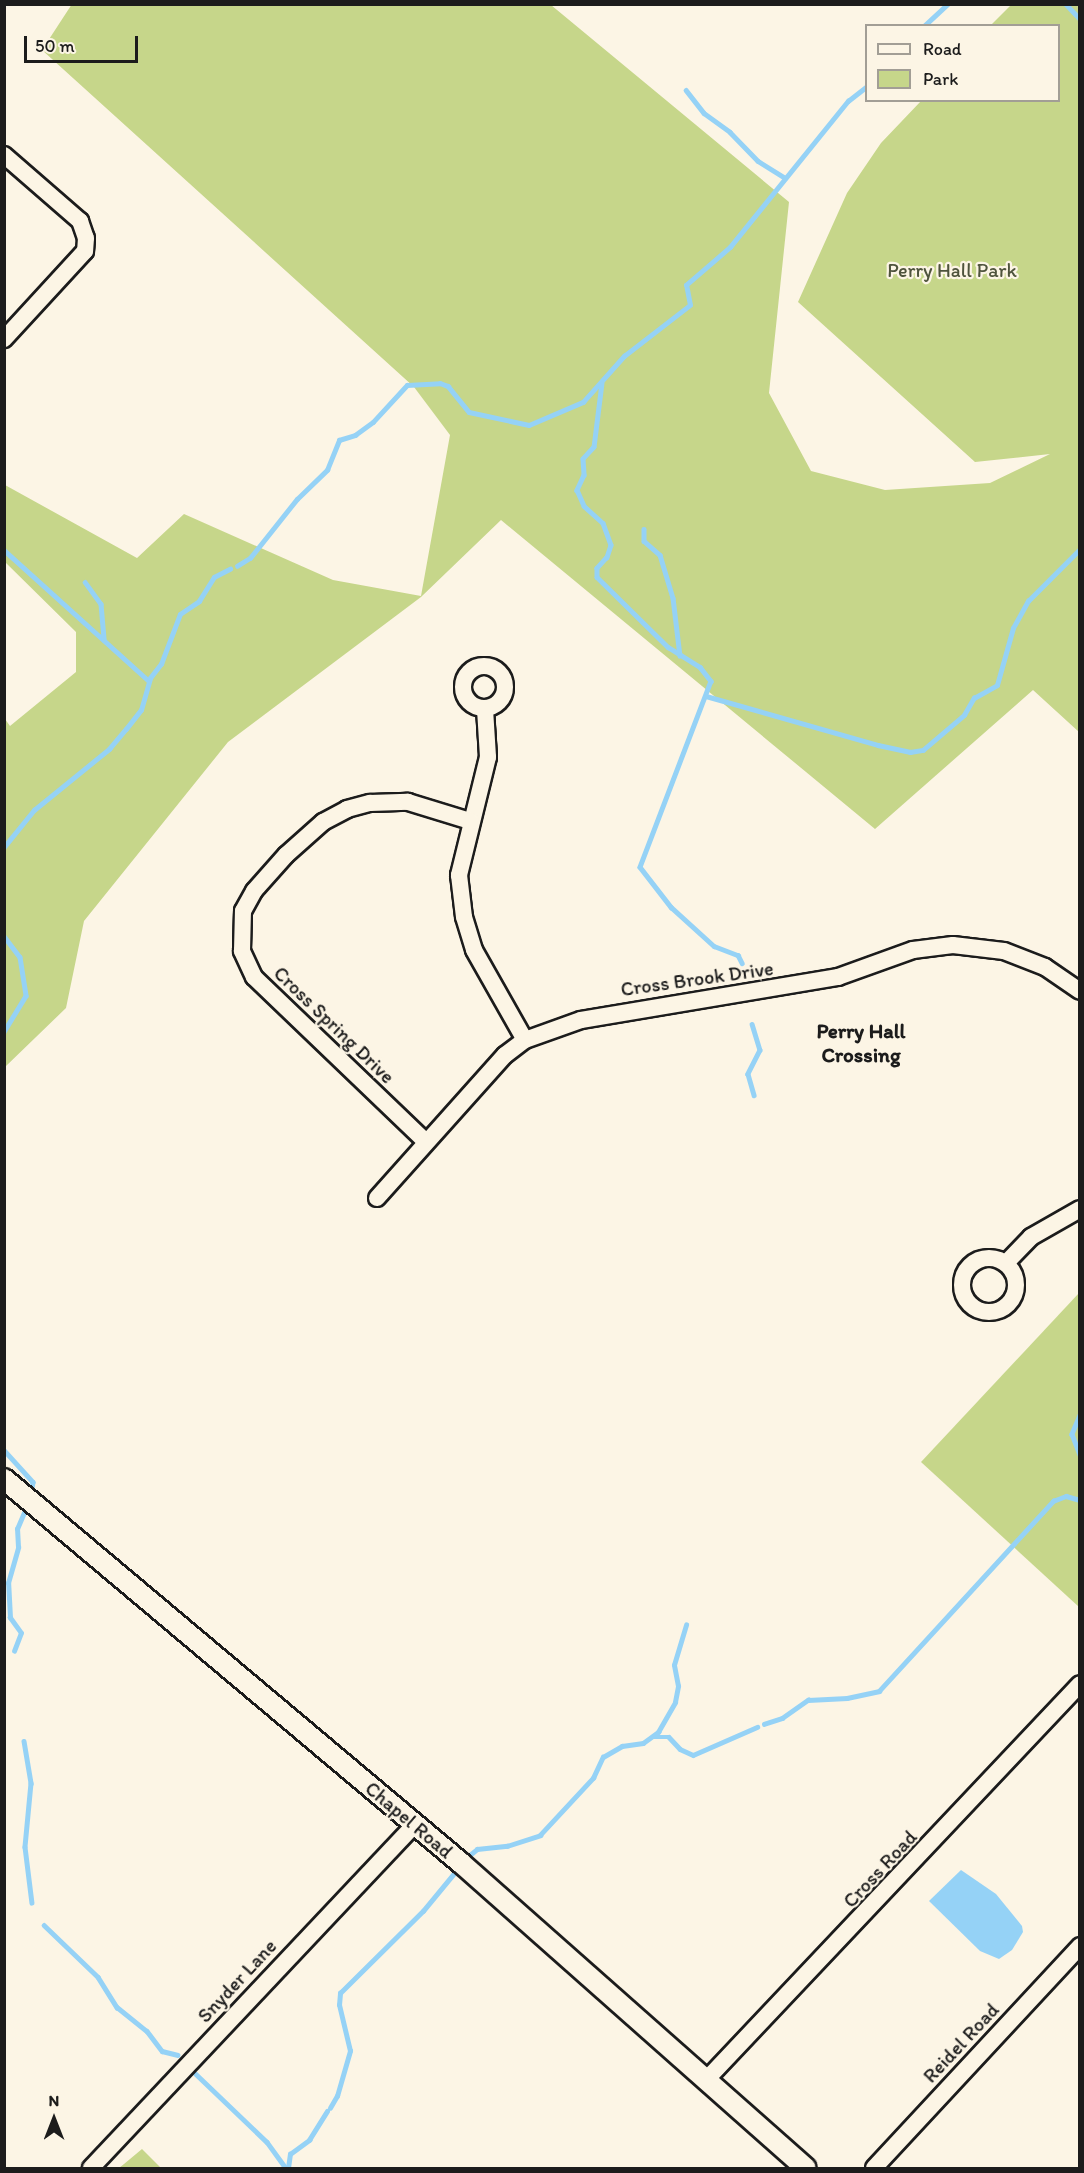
<!DOCTYPE html>
<html>
<head>
<meta charset="utf-8">
<style>
  body { margin:0 }
  #map { position:relative; width:1084px; height:2173px; overflow:hidden; background:#fcf5e5; font-family:Itim,sans-serif }
  div>[style] { position:absolute }
  .green>* { inset:0; background:#c6d68a }
  .water>* { inset:0; background:#95d2f6 }
  .stream>* { height:4.5px; margin:-2.25px; padding:0 2.25px; transform-origin:2.25px; border-radius:2.25px; background:#95d2f6 }
  .roads { filter:drop-shadow(2px 0 #1c1c1c) drop-shadow(-2px 0 #1c1c1c) drop-shadow(0 2px #1c1c1c) drop-shadow(0 -2px #1c1c1c) }
  .minor>* { height:16px; margin:-8px; padding:0 8px; transform-origin:8px; border-radius:8px; background:#fcf5e5 }
  .minor>.ring { margin:-8px; padding:0; box-sizing:content-box; background:none; border:16px solid #fcf5e5; border-radius:50% }
  .tertiary>* { height:20px; margin:-10px; padding:0 10px; transform-origin:10px; border-radius:10px; background:#fcf5e5 }
  span { translate:-50% -50%; white-space:nowrap; text-align:center; line-height:1.15; -webkit-text-stroke:4.5px #fcf5e5; paint-order:stroke }
  .park-label { font-size:20px; color:#4f543d }
  .street-label { font-size:20px; color:#1c1c1c }
  .neighbourhood-label { font-size:21px; color:#1c1c1c; font-weight:700 }
  .frame { position:absolute; inset:0; border:6px solid #1c1c1c; pointer-events:none }
  .legend { position:absolute; left:865px; top:24px; width:195px; height:78px; box-sizing:border-box; background:#fcf5e5; border:2px solid #a29e95; margin:0; padding:8px 10px; list-style:none; font-size:18px; color:#1c1c1c }
  .legend li { display:flex; align-items:center; gap:12px; height:30px }
  .legend b { width:30px; border:2px solid #a29e95 }
  .north { position:absolute; left:24px; top:2089px; width:60px; height:60px; -webkit-text-stroke:4px #fcf5e5; paint-order:stroke; rotate:0deg; font-size:16px; font-weight:700; line-height:24px; text-align:center; color:#1c1c1c }
  .north::after { content:''; display:block; margin:auto; width:21px; height:27px; background:#1c1c1c; clip-path:polygon(50% 0,100% 100%,50% 72%,0 100%) }
  .scale { position:absolute; left:24px; top:36px; width:114px; height:27px; box-sizing:border-box; border:3px solid #1c1c1c; border-top:0; padding-left:8px; font-size:18px; line-height:21px; white-space:nowrap; color:#1c1c1c; -webkit-text-stroke:4px #fcf5e5; paint-order:stroke }
</style>
</head>
<body>
<div id="map">
  <div class="green">
    <i style="clip-path:polygon(72px 4px,551px 5px,789px 202px,769px 393px,811px 471px,885px 490px,990px 483px,1050px 454px,975px 462px,798px 302px,847px 193px,881px 143px,921px 101px,1058px 100px,1058px 26px,991px 25px,1011px 5px,1079px 5px,1079px 732px,1033px 690px,875px 829px,501px 520px,421px 597px,228px 742px,84px 921px,66px 1008px,5px 1067px,5px 719px,10px 726px,76px 672px,76px 632px,5px 562px,5px 485px,137px 558px,184px 514px,333px 580px,421px 596px,450px 435px,414px 387px,42px 50px)"></i>
    <i style="clip-path:polygon(1079px 1293px,1079px 1607px,921px 1462px)"></i>
    <i style="clip-path:polygon(142px 2149px,161px 2168px,119px 2168px,124px 2164px)"></i>
  </div>
  <div class="water">
    <i style="clip-path:polygon(961px 1870px,996px 1894px,1022px 1926px,1023px 1932px,1012px 1950px,999px 1959px,980px 1951px,929px 1901px)"></i>
  </div>
  <div class="stream">
    <i style="left:1066px;top:4px;width:21px;rotate:47deg"></i>
    <i style="left:924px;top:26px;width:33px;rotate:-43deg"></i>
    <i style="left:686px;top:90px;width:29px;rotate:52deg"></i>
    <i style="left:704px;top:113px;width:32px;rotate:36deg"></i>
    <i style="left:730px;top:132px;width:40px;rotate:46deg"></i>
    <i style="left:758px;top:161px;width:32px;rotate:32deg"></i>
    <i style="left:602px;top:383px;width:64px;rotate:97.1deg"></i>
    <i style="left:594px;top:447px;width:16px;rotate:133deg"></i>
    <i style="left:583px;top:459px;width:16px;rotate:86deg"></i>
    <i style="left:584px;top:475px;width:17px;rotate:115deg"></i>
    <i style="left:577px;top:490px;width:17px;rotate:66deg"></i>
    <i style="left:584px;top:506px;width:25px;rotate:42deg"></i>
    <i style="left:603px;top:523px;width:23px;rotate:70deg"></i>
    <i style="left:611px;top:545px;width:13px;rotate:108deg"></i>
    <i style="left:607px;top:557px;width:15px;rotate:132deg"></i>
    <i style="left:597px;top:568px;width:9px;rotate:90deg"></i>
    <i style="left:597px;top:577px;width:100px;rotate:44.6deg"></i>
    <i style="left:668px;top:647px;width:38px;rotate:32deg"></i>
    <i style="left:700px;top:667px;width:18px;rotate:52deg"></i>
    <i style="left:711px;top:681px;width:199px;rotate:110.9deg"></i>
    <i style="left:640px;top:867px;width:51px;rotate:52.2deg"></i>
    <i style="left:671px;top:907px;width:58px;rotate:42.2deg"></i>
    <i style="left:714px;top:946px;width:26px;rotate:21deg"></i>
    <i style="left:738px;top:955px;width:9px;rotate:63deg"></i>
    <i style="left:644px;top:529px;width:12px;rotate:90deg"></i>
    <i style="left:644px;top:541px;width:21px;rotate:41deg"></i>
    <i style="left:660px;top:555px;width:45px;rotate:73.2deg"></i>
    <i style="left:673px;top:598px;width:58px;rotate:83.1deg"></i>
    <i style="left:4px;top:550px;width:195px;rotate:42.1deg"></i>
    <i style="left:237px;top:566px;width:15px;rotate:-32deg"></i>
    <i style="left:250px;top:558px;width:75px;rotate:-51.5deg"></i>
    <i style="left:297px;top:499px;width:42px;rotate:-44deg"></i>
    <i style="left:327px;top:470px;width:32px;rotate:-68deg"></i>
    <i style="left:339px;top:440px;width:17px;rotate:-17deg"></i>
    <i style="left:355px;top:435px;width:22px;rotate:-36deg"></i>
    <i style="left:373px;top:422px;width:50px;rotate:-47.4deg"></i>
    <i style="left:407px;top:385px;width:33px;rotate:-3deg"></i>
    <i style="left:440px;top:383px;width:9px;rotate:21deg"></i>
    <i style="left:448px;top:386px;width:33px;rotate:51deg"></i>
    <i style="left:469px;top:412px;width:61px;rotate:12.2deg"></i>
    <i style="left:529px;top:425px;width:59px;rotate:-23.1deg"></i>
    <i style="left:583px;top:402px;width:62px;rotate:-48.3deg"></i>
    <i style="left:624px;top:356px;width:83px;rotate:-37.7deg"></i>
    <i style="left:690px;top:305px;width:20px;rotate:-101deg"></i>
    <i style="left:686px;top:285px;width:58px;rotate:-40.8deg"></i>
    <i style="left:730px;top:247px;width:188px;rotate:-51.1deg"></i>
    <i style="left:848px;top:101px;width:23px;rotate:-38deg"></i>
    <i style="left:85px;top:582px;width:27px;rotate:54deg"></i>
    <i style="left:101px;top:604px;width:36px;rotate:85deg"></i>
    <i style="left:706px;top:696px;width:179px;rotate:15.9deg"></i>
    <i style="left:878px;top:745px;width:33px;rotate:12deg"></i>
    <i style="left:910px;top:752px;width:13px;rotate:-9deg"></i>
    <i style="left:923px;top:750px;width:54px;rotate:-40.5deg"></i>
    <i style="left:964px;top:715px;width:20px;rotate:-60deg"></i>
    <i style="left:974px;top:698px;width:26px;rotate:-29deg"></i>
    <i style="left:997px;top:685px;width:59px;rotate:-74.3deg"></i>
    <i style="left:1013px;top:628px;width:31px;rotate:-61deg"></i>
    <i style="left:1028px;top:601px;width:74px;rotate:-45deg"></i>
    <i style="left:4px;top:847px;width:48px;rotate:-51deg"></i>
    <i style="left:34px;top:810px;width:97px;rotate:-39.1deg"></i>
    <i style="left:109px;top:749px;width:26px;rotate:-50deg"></i>
    <i style="left:126px;top:729px;width:24px;rotate:-52deg"></i>
    <i style="left:141px;top:710px;width:33px;rotate:-74deg"></i>
    <i style="left:150px;top:678px;width:18px;rotate:-52deg"></i>
    <i style="left:161px;top:664px;width:53px;rotate:-69.2deg"></i>
    <i style="left:180px;top:614px;width:23px;rotate:-34deg"></i>
    <i style="left:199px;top:601px;width:28px;rotate:-58deg"></i>
    <i style="left:214px;top:577px;width:18px;rotate:-27deg"></i>
    <i style="left:4px;top:936px;width:26px;rotate:53deg"></i>
    <i style="left:20px;top:957px;width:39px;rotate:81deg"></i>
    <i style="left:26px;top:996px;width:42px;rotate:121.4deg"></i>
    <i style="left:752px;top:1024px;width:27px;rotate:73deg"></i>
    <i style="left:760px;top:1050px;width:27px;rotate:117deg"></i>
    <i style="left:748px;top:1074px;width:22px;rotate:74deg"></i>
    <i style="left:1080px;top:1415px;width:21px;rotate:113deg"></i>
    <i style="left:1072px;top:1434px;width:22px;rotate:69deg"></i>
    <i style="left:4px;top:1450px;width:43px;rotate:47.8deg"></i>
    <i style="left:33px;top:1482px;width:14px;rotate:98deg"></i>
    <i style="left:14px;top:1651px;width:19px;rotate:-69deg"></i>
    <i style="left:21px;top:1633px;width:19px;rotate:-126deg"></i>
    <i style="left:10px;top:1618px;width:35px;rotate:-93deg"></i>
    <i style="left:8px;top:1583px;width:37px;rotate:-74deg"></i>
    <i style="left:18px;top:1547px;width:18px;rotate:-93deg"></i>
    <i style="left:17px;top:1529px;width:25px;rotate:-67deg"></i>
    <i style="left:764px;top:1724px;width:19px;rotate:-18deg"></i>
    <i style="left:782px;top:1718px;width:32px;rotate:-35deg"></i>
    <i style="left:808px;top:1700px;width:39px;rotate:-3deg"></i>
    <i style="left:847px;top:1698px;width:33px;rotate:-12deg"></i>
    <i style="left:879px;top:1691px;width:258px;rotate:-47.5deg"></i>
    <i style="left:1053px;top:1501px;width:14px;rotate:-21deg"></i>
    <i style="left:1066px;top:1496px;width:15px;rotate:16deg"></i>
    <i style="left:653px;top:1737px;width:16px"></i>
    <i style="left:669px;top:1737px;width:16px;rotate:47deg"></i>
    <i style="left:680px;top:1749px;width:14px;rotate:25deg"></i>
    <i style="left:693px;top:1755px;width:70px;rotate:-23.6deg"></i>
    <i style="left:24px;top:1741px;width:43px;rotate:80.5deg"></i>
    <i style="left:31px;top:1783px;width:64px;rotate:95.4deg"></i>
    <i style="left:25px;top:1847px;width:56px;rotate:82.9deg"></i>
    <i style="left:466px;top:1858px;width:14px;rotate:-39deg"></i>
    <i style="left:477px;top:1849px;width:30px;rotate:-6deg"></i>
    <i style="left:507px;top:1846px;width:35px;rotate:-18deg"></i>
    <i style="left:540px;top:1835px;width:78px;rotate:-47.1deg"></i>
    <i style="left:593px;top:1778px;width:23px;rotate:-65deg"></i>
    <i style="left:603px;top:1757px;width:22px;rotate:-30deg"></i>
    <i style="left:622px;top:1746px;width:21px;rotate:-8deg"></i>
    <i style="left:643px;top:1743px;width:19px;rotate:-36deg"></i>
    <i style="left:658px;top:1732px;width:34px;rotate:-60deg"></i>
    <i style="left:675px;top:1702px;width:16px;rotate:-79deg"></i>
    <i style="left:678px;top:1686px;width:21px;rotate:-101deg"></i>
    <i style="left:674px;top:1665px;width:42px;rotate:-73.3deg"></i>
    <i style="left:44px;top:1925px;width:75px;rotate:43.9deg"></i>
    <i style="left:98px;top:1977px;width:36px;rotate:58deg"></i>
    <i style="left:117px;top:2007px;width:38px;rotate:39deg"></i>
    <i style="left:147px;top:2031px;width:25px;rotate:53deg"></i>
    <i style="left:162px;top:2051px;width:16px;rotate:14deg"></i>
    <i style="left:196px;top:2074px;width:98px;rotate:43.8deg"></i>
    <i style="left:267px;top:2142px;width:32px;rotate:54deg"></i>
    <i style="left:330px;top:2108px;width:14px;rotate:-60deg"></i>
    <i style="left:337px;top:2096px;width:47px;rotate:-73.9deg"></i>
    <i style="left:350px;top:2051px;width:47px;rotate:-103.4deg"></i>
    <i style="left:339px;top:2005px;width:12px;rotate:-85deg"></i>
    <i style="left:340px;top:1993px;width:117px;rotate:-44.7deg"></i>
    <i style="left:423px;top:1911px;width:52px;rotate:-50.5deg"></i>
    <i style="left:288px;top:2168px;width:14px;rotate:-82deg"></i>
    <i style="left:290px;top:2154px;width:24px;rotate:-36deg"></i>
    <i style="left:309px;top:2140px;width:34px;rotate:-58deg"></i>
  </div>
  <div class="roads">
    <div class="minor">
      <i style="left:4px;top:155px;width:101px;rotate:41deg"></i>
      <i style="left:80px;top:221px;width:18px;rotate:71deg"></i>
      <i style="left:86px;top:238px;width:13px;rotate:94deg"></i>
      <i style="left:85px;top:251px;width:120px;rotate:132.6deg"></i>
      <i class="ring" style="left:463px;top:666px;width:26px;height:26px"></i>
      <i style="left:485px;top:709px;width:48px;rotate:86.4deg"></i>
      <i style="left:488px;top:757px;width:122px;rotate:103.8deg"></i>
      <i style="left:459px;top:875px;width:42px;rotate:83.2deg"></i>
      <i style="left:464px;top:917px;width:34px;rotate:73deg"></i>
      <i style="left:474px;top:950px;width:103px;rotate:60.5deg"></i>
      <i style="left:425px;top:1141px;width:237px;rotate:-136.2deg"></i>
      <i style="left:254px;top:977px;width:29px;rotate:-115deg"></i>
      <i style="left:242px;top:951px;width:40px;rotate:-88.6deg"></i>
      <i style="left:243px;top:911px;width:23px;rotate:-61deg"></i>
      <i style="left:254px;top:891px;width:48px;rotate:-48.4deg"></i>
      <i style="left:286px;top:855px;width:50px;rotate:-41.7deg"></i>
      <i style="left:323px;top:822px;width:27px;rotate:-28deg"></i>
      <i style="left:347px;top:809px;width:24px;rotate:-15deg"></i>
      <i style="left:370px;top:803px;width:38px;rotate:-2deg"></i>
      <i style="left:408px;top:802px;width:65px;rotate:17deg"></i>
      <i style="left:377px;top:1198px;width:192px;rotate:-48.2deg"></i>
      <i style="left:505px;top:1055px;width:25px;rotate:-37deg"></i>
      <i style="left:525px;top:1040px;width:59px;rotate:-19.7deg"></i>
      <i style="left:581px;top:1020px;width:261px;rotate:-9.5deg"></i>
      <i style="left:838px;top:977px;width:80px;rotate:-19.8deg"></i>
      <i style="left:913px;top:950px;width:40px;rotate:-7.1deg"></i>
      <i style="left:953px;top:945px;width:51px;rotate:6.7deg"></i>
      <i style="left:1004px;top:951px;width:44px;rotate:21.3deg"></i>
      <i style="left:1045px;top:967px;width:42px;rotate:34.4deg"></i>
      <i class="ring" style="left:962px;top:1258px;width:38px;height:38px"></i>
      <i style="left:1006px;top:1263px;width:36px;rotate:-46deg"></i>
      <i style="left:1031px;top:1237px;width:56px;rotate:-29.7deg"></i>
      <i style="left:707px;top:2079px;width:543px;rotate:-46.64deg"></i>
      <i style="left:91px;top:2168px;width:471px;rotate:-46.7deg"></i>
      <i style="left:874px;top:2168px;width:303px;rotate:-47.1deg"></i>
    </div>
    <div class="tertiary">
      <i style="left:4px;top:1479px;width:597px;rotate:40.04deg"></i>
      <i style="left:461px;top:1863px;width:460px;rotate:41.5deg"></i>
    </div>
  </div>
  <div class="park-label">
    <span style="left:952px;top:270px">Perry Hall Park</span>
  </div>
  <div class="street-label">
    <span style="left:697px;top:979px;rotate:-8deg">Cross Brook Drive</span>
    <span style="left:334px;top:1025px;rotate:44deg">Cross Spring Drive</span>
    <span style="left:409px;top:1820px;rotate:40deg">Chapel Road</span>
    <span style="left:880px;top:1869px;rotate:-47deg">Cross Road</span>
    <span style="left:237px;top:1981px;rotate:-47deg">Snyder Lane</span>
    <span style="left:961px;top:2043px;rotate:-47deg">Reidel Road</span>
  </div>
  <div class="neighbourhood-label">
    <span style="left:861px;top:1043px">Perry Hall<br>Crossing</span>
  </div>
  <div class="frame"></div>
  <ul class="legend">
  <li><b style="height:8px;background:#fcf5e5"></b>Road</li>
  <li><b style="height:16px;background:#c6d68a"></b>Park</li>
  </ul>
  <div class="north">N</div>
  <div class="scale">50 m</div>
</div>
</body>
</html>
